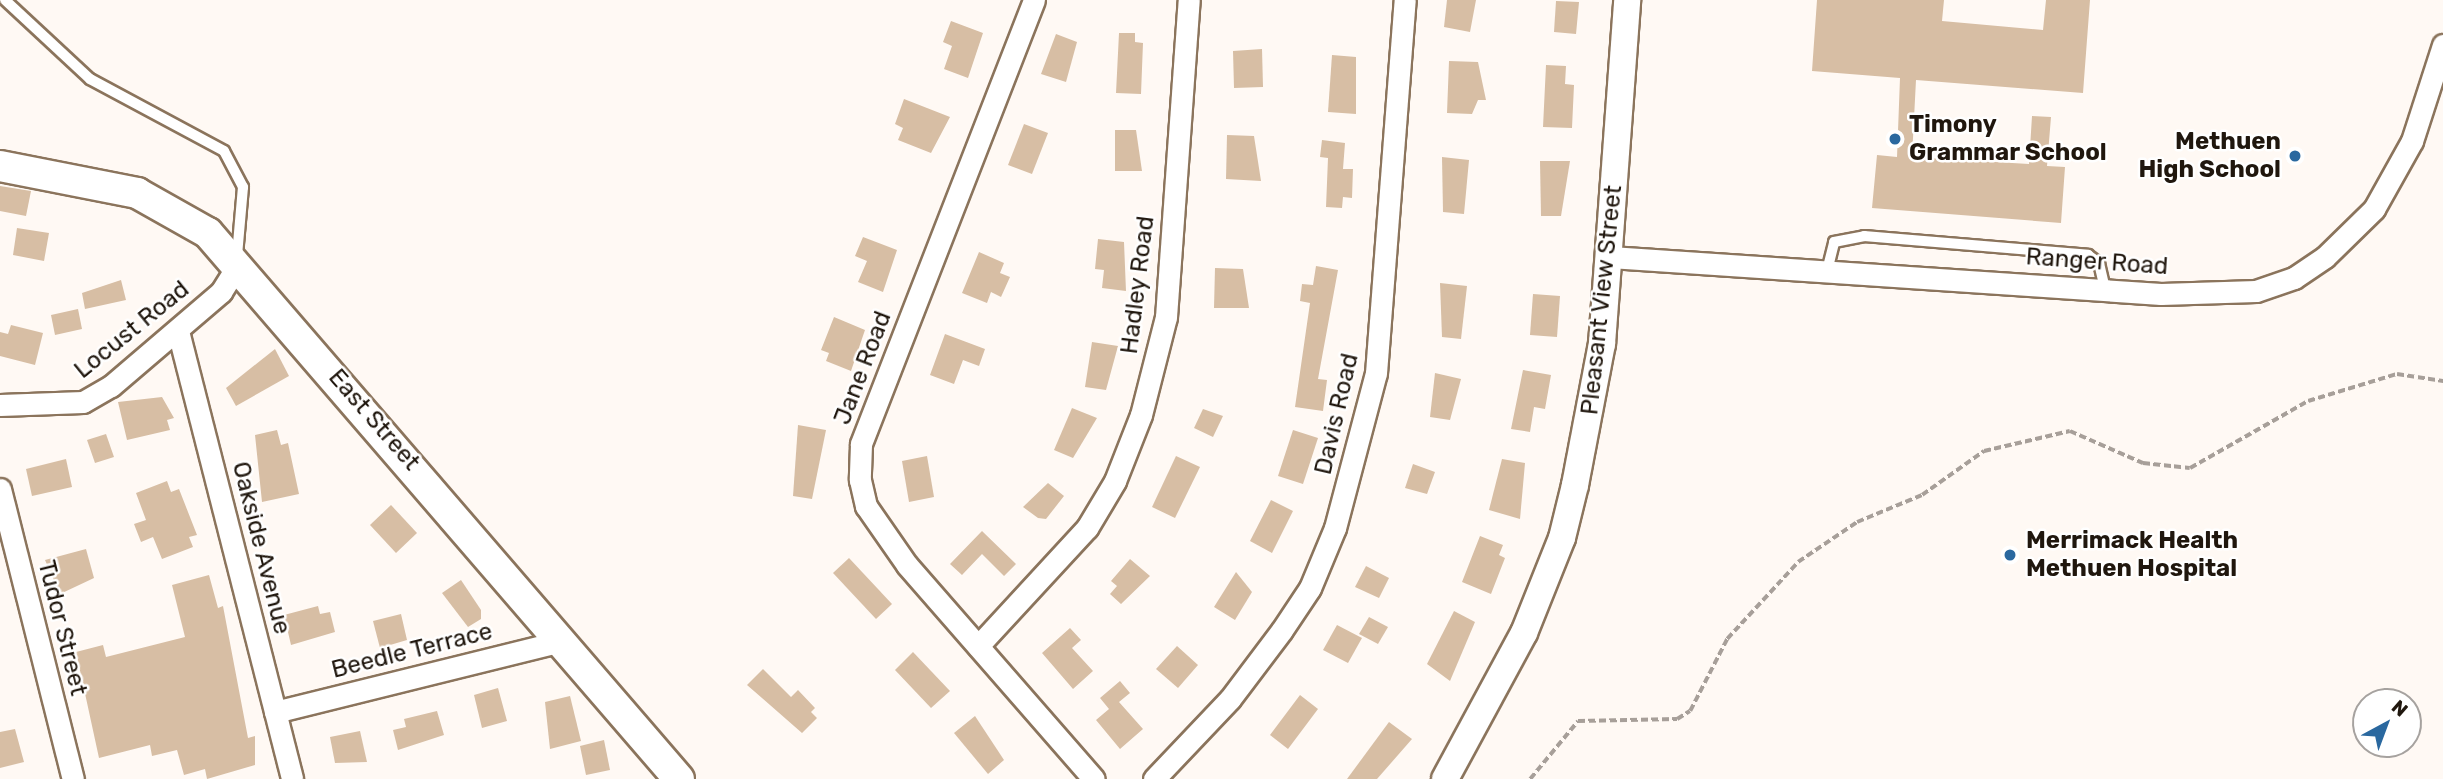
<!DOCTYPE html>
<html>
<head>
<meta charset="utf-8">
<style>
  body { margin:0 }
  #map { position:relative; width:2443px; height:779px; overflow:hidden; background:#fff9f4; font-family:Rubik,sans-serif }
  div>[style] { position:absolute }
  .building>* { inset:0; background:#d7bea4 }
  .path>* { height:3.5px; margin-top:-1.75px; transform-origin:0; background:repeating-linear-gradient(90deg,#a79f99 0 7px,transparent 0 10.5px) }
  .roads { filter:drop-shadow(2px 0 #8b745c) drop-shadow(-2px 0 #8b745c) drop-shadow(0 2px #8b745c) drop-shadow(0 -2px #8b745c) }
  .service>* { height:10px; margin:-5px; padding:0 5px; transform-origin:5px; border-radius:5px; background:#fff }
  .minor>* { height:21px; margin:-10.5px; padding:0 10.5px; transform-origin:10.5px; border-radius:10.5px; background:#fff }
  .tertiary>* { height:26px; margin:-13px; padding:0 13px; transform-origin:13px; border-radius:13px; background:#fff }
  .secondary>* { height:30px; margin:-15px; padding:0 15px; transform-origin:15px; border-radius:15px; background:#fff }
  .dots>* { width:19px; height:19px; translate:-50% -50%; box-sizing:border-box; border:4px solid #fff; border-radius:50% }
  span { translate:-50% -50%; white-space:nowrap; text-align:center; line-height:1.15; -webkit-text-stroke:5px #fff; paint-order:stroke }
  .poi-label { font-size:24px; color:#20170e; font-weight:700 }
  .left { translate:0 -50%; text-align:left }
  .right { translate:-100% -50%; text-align:right }
  .street-label { font-size:24px; color:#20170e }
  .north { position:absolute; left:2352px; top:688px; width:70px; height:70px; box-sizing:border-box; background:#fff; border:2px solid #a6a29f; border-radius:50%; rotate:41deg; font-size:19px; font-weight:700; line-height:28px; text-align:center; color:#20170e }
  .north::after { content:''; display:block; margin:auto; width:24px; height:32px; background:#2a689f; clip-path:polygon(50% 0,100% 100%,50% 72%,0 100%) }
</style>
</head>
<body>
<div id="map">
  <div class="building">
    <i style="clip-path:polygon(1447px 0,1476px 0,1470px 32px,1444px 27px)"></i>
    <i style="clip-path:polygon(1817px 0,1944px 0,1942px 21px,2043px 30px,2046px 0,2090px 0,2083px 93px,1916px 80px,1912px 157px,2029px 164px,2032px 116px,2051px 117px,2047px 166px,2065px 167px,2061px 223px,1872px 208px,1877px 155px,1897px 157px,1900px 78px,1812px 71px)"></i>
    <i style="clip-path:polygon(1556px 1px,1579px 2px,1576px 34px,1554px 32px)"></i>
    <i style="clip-path:polygon(951px 21px,983px 33px,968px 78px,944px 69px,952px 46px,943px 42px)"></i>
    <i style="clip-path:polygon(1119px 33px,1135px 33px,1135px 42px,1143px 43px,1141px 94px,1116px 93px)"></i>
    <i style="clip-path:polygon(1056px 34px,1077px 42px,1066px 82px,1041px 74px)"></i>
    <i style="clip-path:polygon(1262px 49px,1263px 87px,1234px 88px,1233px 51px)"></i>
    <i style="clip-path:polygon(1332px 55px,1356px 57px,1356px 114px,1328px 112px)"></i>
    <i style="clip-path:polygon(1449px 61px,1478px 62px,1486px 100px,1478px 100px,1472px 114px,1447px 113px)"></i>
    <i style="clip-path:polygon(1546px 65px,1566px 66px,1565px 84px,1574px 85px,1572px 128px,1543px 127px)"></i>
    <i style="clip-path:polygon(904px 99px,950px 117px,931px 153px,898px 140px,903px 128px,895px 124px)"></i>
    <i style="clip-path:polygon(1024px 124px,1048px 133px,1032px 174px,1008px 165px)"></i>
    <i style="clip-path:polygon(1115px 130px,1136px 130px,1142px 171px,1115px 171px)"></i>
    <i style="clip-path:polygon(1227px 135px,1254px 136px,1261px 181px,1226px 179px)"></i>
    <i style="clip-path:polygon(1322px 140px,1345px 143px,1343px 169px,1353px 169px,1352px 198px,1343px 197px,1342px 208px,1326px 207px,1328px 158px,1320px 157px)"></i>
    <i style="clip-path:polygon(1442px 157px,1469px 160px,1464px 214px,1443px 212px)"></i>
    <i style="clip-path:polygon(1540px 161px,1570px 161px,1561px 216px,1541px 216px)"></i>
    <i style="clip-path:polygon(0 186px,31px 191px,26px 216px,0 211px)"></i>
    <i style="clip-path:polygon(17px 228px,49px 233px,44px 261px,13px 255px)"></i>
    <i style="clip-path:polygon(863px 237px,897px 250px,883px 292px,858px 282px,867px 261px,855px 256px)"></i>
    <i style="clip-path:polygon(1098px 239px,1124px 242px,1126px 291px,1102px 288px,1104px 270px,1095px 269px)"></i>
    <i style="clip-path:polygon(979px 252px,1004px 263px,1000px 273px,1010px 277px,1001px 297px,991px 292px,987px 303px,962px 293px)"></i>
    <i style="clip-path:polygon(1316px 266px,1338px 270px,1318px 379px,1327px 380px,1323px 411px,1295px 407px,1310px 303px,1300px 301px,1302px 284px,1313px 285px)"></i>
    <i style="clip-path:polygon(1215px 268px,1243px 269px,1249px 308px,1214px 308px)"></i>
    <i style="clip-path:polygon(121px 280px,126px 300px,85px 309px,82px 293px)"></i>
    <i style="clip-path:polygon(1440px 283px,1467px 286px,1461px 339px,1442px 337px)"></i>
    <i style="clip-path:polygon(1533px 294px,1560px 296px,1557px 337px,1530px 335px)"></i>
    <i style="clip-path:polygon(78px 309px,82px 329px,55px 335px,51px 315px)"></i>
    <i style="clip-path:polygon(834px 317px,865px 330px,851px 371px,826px 361px,829px 353px,821px 350px)"></i>
    <i style="clip-path:polygon(11px 325px,43px 333px,35px 365px,0 356px,0 332px,8px 334px)"></i>
    <i style="clip-path:polygon(945px 334px,985px 349px,979px 366px,963px 360px,954px 384px,930px 375px)"></i>
    <i style="clip-path:polygon(1092px 342px,1118px 346px,1106px 390px,1085px 387px)"></i>
    <i style="clip-path:polygon(275px 349px,289px 376px,236px 406px,226px 388px)"></i>
    <i style="clip-path:polygon(1523px 370px,1551px 375px,1545px 409px,1534px 407px,1530px 432px,1511px 429px)"></i>
    <i style="clip-path:polygon(1435px 373px,1461px 379px,1450px 420px,1430px 417px)"></i>
    <i style="clip-path:polygon(162px 397px,174px 418px,167px 420px,170px 430px,127px 440px,118px 402px)"></i>
    <i style="clip-path:polygon(1072px 408px,1097px 418px,1073px 458px,1054px 450px)"></i>
    <i style="clip-path:polygon(1203px 409px,1223px 416px,1213px 437px,1194px 428px)"></i>
    <i style="clip-path:polygon(798px 425px,826px 430px,812px 499px,793px 496px)"></i>
    <i style="clip-path:polygon(277px 430px,281px 445px,288px 443px,299px 494px,262px 502px,255px 435px)"></i>
    <i style="clip-path:polygon(1293px 430px,1318px 438px,1303px 484px,1278px 476px)"></i>
    <i style="clip-path:polygon(106px 434px,114px 457px,95px 463px,87px 440px)"></i>
    <i style="clip-path:polygon(927px 456px,934px 497px,909px 502px,902px 461px)"></i>
    <i style="clip-path:polygon(1176px 456px,1200px 467px,1175px 518px,1152px 507px)"></i>
    <i style="clip-path:polygon(66px 459px,72px 487px,32px 496px,26px 469px)"></i>
    <i style="clip-path:polygon(1502px 459px,1525px 463px,1520px 519px,1489px 510px)"></i>
    <i style="clip-path:polygon(1413px 464px,1435px 472px,1427px 494px,1405px 488px)"></i>
    <i style="clip-path:polygon(167px 481px,171px 492px,179px 489px,197px 535px,189px 537px,193px 547px,162px 559px,153px 537px,141px 542px,134px 524px,146px 520px,136px 493px)"></i>
    <i style="clip-path:polygon(1048px 483px,1064px 496px,1046px 519px,1038px 518px,1023px 507px)"></i>
    <i style="clip-path:polygon(1271px 500px,1293px 511px,1272px 553px,1250px 541px)"></i>
    <i style="clip-path:polygon(391px 505px,417px 533px,396px 553px,370px 525px)"></i>
    <i style="clip-path:polygon(982px 531px,1016px 564px,1004px 576px,982px 554px,962px 575px,950px 564px)"></i>
    <i style="clip-path:polygon(1480px 536px,1503px 545px,1499px 555px,1505px 558px,1491px 594px,1462px 582px)"></i>
    <i style="clip-path:polygon(86px 549px,94px 578px,60px 594px,45px 560px)"></i>
    <i style="clip-path:polygon(849px 558px,892px 604px,876px 619px,833px 573px)"></i>
    <i style="clip-path:polygon(1130px 559px,1150px 576px,1121px 604px,1110px 594px,1117px 586px,1111px 581px)"></i>
    <i style="clip-path:polygon(1366px 566px,1389px 578px,1379px 598px,1355px 587px)"></i>
    <i style="clip-path:polygon(1236px 572px,1252px 592px,1235px 620px,1214px 607px)"></i>
    <i style="clip-path:polygon(209px 575px,218px 608px,223px 606px,248px 738px,255px 736px,255px 765px,207px 779px,205px 769px,184px 775px,177px 750px,152px 756px,150px 745px,99px 758px,76px 652px,103px 645px,106px 657px,185px 637px,172px 585px)"></i>
    <i style="clip-path:polygon(461px 580px,481px 610px,481px 619px,468px 627px,442px 593px)"></i>
    <i style="clip-path:polygon(318px 606px,320px 614px,330px 612px,335px 632px,291px 645px,284px 615px)"></i>
    <i style="clip-path:polygon(1454px 611px,1475px 622px,1450px 681px,1427px 664px)"></i>
    <i style="clip-path:polygon(401px 614px,407px 640px,380px 648px,373px 621px)"></i>
    <i style="clip-path:polygon(1369px 617px,1388px 627px,1378px 644px,1359px 634px)"></i>
    <i style="clip-path:polygon(1337px 625px,1362px 638px,1348px 663px,1323px 650px)"></i>
    <i style="clip-path:polygon(1070px 628px,1081px 640px,1072px 648px,1093px 671px,1073px 689px,1042px 653px)"></i>
    <i style="clip-path:polygon(1177px 646px,1198px 665px,1178px 688px,1156px 669px)"></i>
    <i style="clip-path:polygon(913px 652px,950px 691px,931px 708px,895px 670px)"></i>
    <i style="clip-path:polygon(763px 669px,791px 697px,798px 690px,815px 708px,811px 712px,817px 718px,802px 733px,747px 685px)"></i>
    <i style="clip-path:polygon(1120px 681px,1130px 693px,1119px 702px,1143px 729px,1120px 749px,1096px 720px,1109px 709px,1100px 698px)"></i>
    <i style="clip-path:polygon(498px 688px,507px 721px,482px 728px,474px 695px)"></i>
    <i style="clip-path:polygon(1300px 695px,1318px 709px,1288px 749px,1270px 735px)"></i>
    <i style="clip-path:polygon(570px 696px,581px 741px,550px 749px,545px 702px)"></i>
    <i style="clip-path:polygon(437px 711px,444px 735px,398px 750px,393px 730px,406px 727px,404px 719px)"></i>
    <i style="clip-path:polygon(975px 716px,1004px 760px,988px 774px,954px 733px)"></i>
    <i style="clip-path:polygon(1389px 722px,1412px 739px,1377px 779px,1347px 779px)"></i>
    <i style="clip-path:polygon(15px 729px,24px 762px,0 768px,0 732px)"></i>
    <i style="clip-path:polygon(360px 731px,367px 762px,335px 763px,330px 737px)"></i>
    <i style="clip-path:polygon(604px 740px,610px 770px,586px 775px,580px 746px)"></i>
  </div>
  <div class="path">
    <i style="left:1530px;top:779px;width:75px;rotate:-50.4deg"></i>
    <i style="left:1578px;top:721px;width:99px;rotate:-1.2deg"></i>
    <i style="left:1677px;top:719px;width:15px;rotate:-32deg"></i>
    <i style="left:1690px;top:711px;width:81px;rotate:-62.8deg"></i>
    <i style="left:1727px;top:639px;width:105px;rotate:-47.3deg"></i>
    <i style="left:1798px;top:562px;width:71px;rotate:-34.1deg"></i>
    <i style="left:1857px;top:522px;width:70px;rotate:-22.6deg"></i>
    <i style="left:1922px;top:495px;width:76px;rotate:-35.4deg"></i>
    <i style="left:1984px;top:451px;width:88px;rotate:-13.1deg"></i>
    <i style="left:2070px;top:431px;width:80px;rotate:23.7deg"></i>
    <i style="left:2143px;top:463px;width:47px;rotate:6.1deg"></i>
    <i style="left:2190px;top:468px;width:136px;rotate:-29.6deg"></i>
    <i style="left:2308px;top:401px;width:93px;rotate:-16.9deg"></i>
    <i style="left:2397px;top:374px;width:47px;rotate:8.7deg"></i>
  </div>
  <div class="roads">
    <div class="service">
      <i style="left:5px;top:0;width:116px;rotate:42.9deg"></i>
      <i style="left:90px;top:79px;width:152px;rotate:28.2deg"></i>
      <i style="left:224px;top:151px;width:41px;rotate:62.2deg"></i>
      <i style="left:243px;top:187px;width:68px;rotate:95deg"></i>
      <i style="left:1827px;top:271px;width:30px;rotate:-76deg"></i>
      <i style="left:1834px;top:242px;width:31px;rotate:-11deg"></i>
      <i style="left:1864px;top:236px;width:225px;rotate:4.8deg"></i>
      <i style="left:2088px;top:255px;width:14px;rotate:36deg"></i>
      <i style="left:2099px;top:263px;width:28px;rotate:77deg"></i>
    </div>
    <div class="minor">
      <i style="left:1034px;top:0;width:477px;rotate:111.3deg"></i>
      <i style="left:861px;top:444px;width:36px;rotate:92deg"></i>
      <i style="left:860px;top:480px;width:27px;rotate:77deg"></i>
      <i style="left:866px;top:506px;width:72px;rotate:55.2deg"></i>
      <i style="left:907px;top:565px;width:284px;rotate:48.9deg"></i>
      <i style="left:1610px;top:257px;width:552px;rotate:3.84deg"></i>
      <i style="left:2161px;top:294px;width:95px;rotate:-1.8deg"></i>
      <i style="left:2256px;top:291px;width:40px;rotate:-18.9deg"></i>
      <i style="left:2294px;top:278px;width:37px;rotate:-34deg"></i>
      <i style="left:2325px;top:257px;width:69px;rotate:-44.4deg"></i>
      <i style="left:2374px;top:209px;width:78px;rotate:-60.8deg"></i>
      <i style="left:2412px;top:141px;width:101px;rotate:-72.1deg"></i>
      <i style="left:178px;top:331px;width:462px;rotate:75.7deg"></i>
      <i style="left:0;top:405px;width:83px;rotate:-2.1deg"></i>
      <i style="left:83px;top:402px;width:32px;rotate:-30deg"></i>
      <i style="left:111px;top:386px;width:145px;rotate:-40.5deg"></i>
      <i style="left:221px;top:292px;width:31px;rotate:-58deg"></i>
      <i style="left:0;top:489px;width:299px;rotate:75.9deg"></i>
      <i style="left:978px;top:646px;width:161px;rotate:-47.3deg"></i>
      <i style="left:1087px;top:528px;width:55px;rotate:-59.2deg"></i>
      <i style="left:1115px;top:481px;width:71px;rotate:-68.5deg"></i>
      <i style="left:1141px;top:415px;width:101px;rotate:-75.7deg"></i>
      <i style="left:1166px;top:317px;width:318px;rotate:-85.9deg"></i>
      <i style="left:275px;top:712px;width:296px;rotate:-13.9deg"></i>
      <i style="left:1154px;top:779px;width:110px;rotate:-46.5deg"></i>
      <i style="left:1230px;top:699px;width:86px;rotate:-53deg"></i>
      <i style="left:1282px;top:630px;width:50px;rotate:-56.3deg"></i>
      <i style="left:1310px;top:588px;width:65px;rotate:-67.4deg"></i>
      <i style="left:1335px;top:528px;width:160px;rotate:-75.2deg"></i>
      <i style="left:1376px;top:373px;width:374px;rotate:-85.6deg"></i>
    </div>
    <div class="tertiary">
      <i style="left:1445px;top:779px;width:166px;rotate:-61.6deg"></i>
      <i style="left:1524px;top:633px;width:102px;rotate:-68.2deg"></i>
      <i style="left:1562px;top:538px;width:55px;rotate:-76.2deg"></i>
      <i style="left:1575px;top:485px;width:144px;rotate:-79.2deg"></i>
      <i style="left:1602px;top:344px;width:345px;rotate:-85.8deg"></i>
    </div>
    <div class="secondary">
      <i style="left:0;top:166px;width:140px;rotate:11.1deg"></i>
      <i style="left:137px;top:193px;width:81px;rotate:29.4deg"></i>
      <i style="left:208px;top:233px;width:721px;rotate:49.22deg"></i>
    </div>
  </div>
  <div class="dots">
    <i style="left:1895px;top:139px;background:#2a689f"></i>
    <i style="left:2295px;top:156px;background:#2a689f"></i>
    <i style="left:2010px;top:555px;background:#2a689f"></i>
  </div>
  <div class="poi-label">
    <span class="left" style="left:1909px;top:139px">Timony<br>Grammar School</span>
    <span class="right" style="left:2281px;top:156px">Methuen<br>High School</span>
    <span class="left" style="left:2026px;top:555px">Merrimack Health<br>Methuen Hospital</span>
  </div>
  <div class="street-label">
    <span style="left:2097px;top:262px;rotate:4deg">Ranger Road</span>
    <span style="left:1138px;top:285px;rotate:-83deg">Hadley Road</span>
    <span style="left:1602px;top:300px;rotate:-84deg">Pleasant View Street</span>
    <span style="left:132px;top:330px;rotate:-39deg">Locust Road</span>
    <span style="left:863px;top:368px;rotate:-69deg">Jane Road</span>
    <span style="left:1337px;top:414px;rotate:-77deg">Davis Road</span>
    <span style="left:374px;top:420px;rotate:49deg">East Street</span>
    <span style="left:261px;top:548px;rotate:76deg">Oakside Avenue</span>
    <span style="left:62px;top:628px;rotate:76deg">Tudor Street</span>
    <span style="left:412px;top:651px;rotate:-14deg">Beedle Terrace</span>
  </div>
  <div class="north">N</div>
</div>
</body>
</html>
